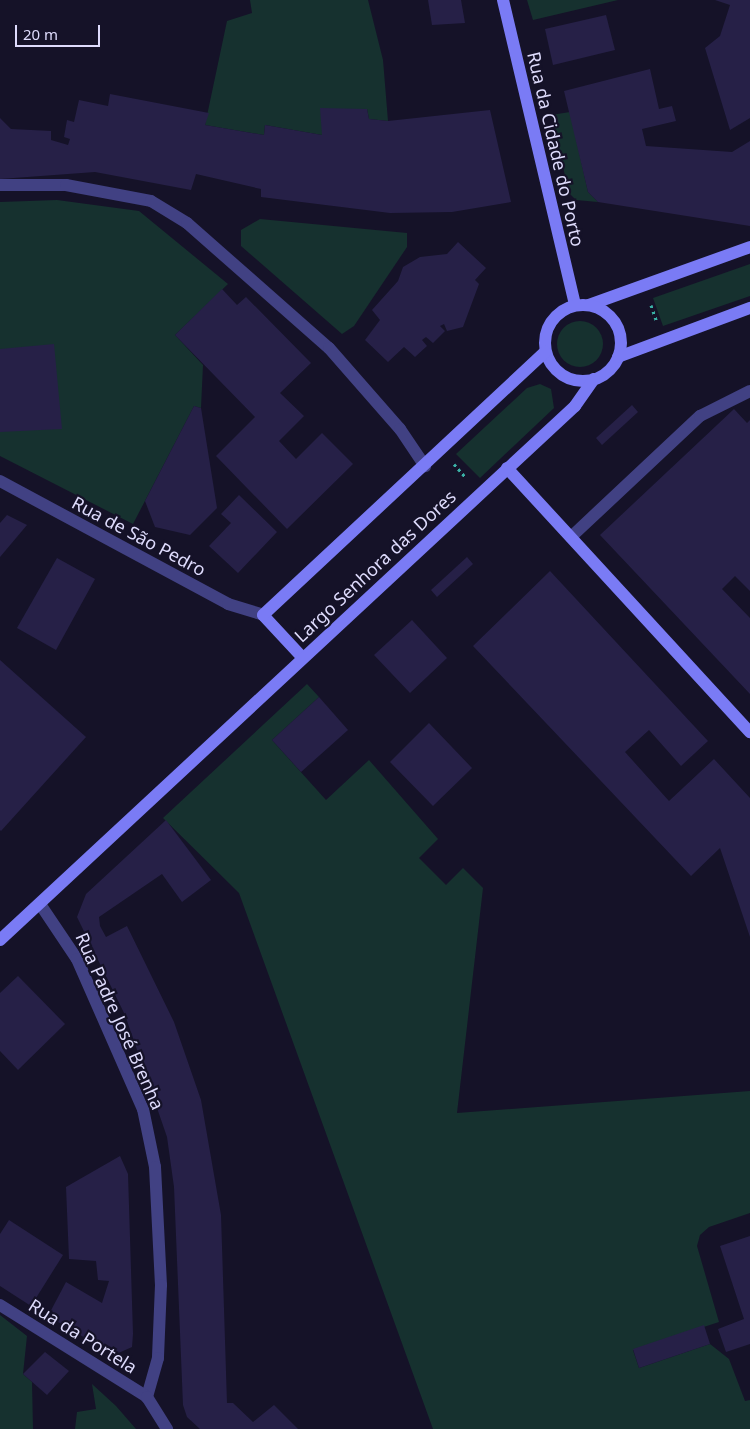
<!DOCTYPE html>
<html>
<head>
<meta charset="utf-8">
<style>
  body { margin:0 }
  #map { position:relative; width:750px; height:1429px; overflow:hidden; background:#151228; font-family:"Noto Sans",sans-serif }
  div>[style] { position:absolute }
  .green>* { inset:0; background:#16312f }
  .round { border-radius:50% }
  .building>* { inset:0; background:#262047 }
  .path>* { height:3px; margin-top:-1.5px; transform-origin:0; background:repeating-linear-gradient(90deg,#3ab2a7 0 2.5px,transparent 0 6.5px) }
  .lane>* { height:12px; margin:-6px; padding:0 6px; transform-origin:6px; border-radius:6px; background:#414183 }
  .street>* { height:12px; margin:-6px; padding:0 6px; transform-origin:6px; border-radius:6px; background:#414183 }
  .secondary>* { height:12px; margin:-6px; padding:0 6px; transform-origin:6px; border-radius:6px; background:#7a7bf5 }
  .secondary>.ring { margin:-6px; padding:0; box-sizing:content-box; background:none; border:12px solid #7a7bf5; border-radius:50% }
  span { translate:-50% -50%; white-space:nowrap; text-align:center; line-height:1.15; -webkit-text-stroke:4.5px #151228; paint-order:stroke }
  .street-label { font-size:18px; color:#dedbfc }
  .scale { position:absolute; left:15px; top:25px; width:85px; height:22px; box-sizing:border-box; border:2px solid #dedbfc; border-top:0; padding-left:6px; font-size:15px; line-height:18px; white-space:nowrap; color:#dedbfc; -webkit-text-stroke:4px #151228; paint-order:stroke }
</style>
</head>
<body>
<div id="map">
  <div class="green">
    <i style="clip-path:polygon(250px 0,368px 0,383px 60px,388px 121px,369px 119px,367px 109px,349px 110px,322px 135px,265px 125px,264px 135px,205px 125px,227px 21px,252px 13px)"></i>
    <i style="clip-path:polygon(527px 0,618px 0,533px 20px)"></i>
    <i style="clip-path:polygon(570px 112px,588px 192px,598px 202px,576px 200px,569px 193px,551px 115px)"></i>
    <i style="clip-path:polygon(57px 200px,139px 211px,228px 284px,175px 335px,203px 365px,201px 408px,194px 406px,133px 524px,0 456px,0 202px)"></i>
    <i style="clip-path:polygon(260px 219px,407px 233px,407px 247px,354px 326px,342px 334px,241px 246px,241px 230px)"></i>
    <i style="clip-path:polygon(750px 264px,750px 296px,663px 326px,653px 298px)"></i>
    <i class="round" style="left:557px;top:321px;width:46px;height:46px"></i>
    <i style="clip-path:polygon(540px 384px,551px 389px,554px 408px,480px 478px,456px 454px,527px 388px)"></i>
    <i style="clip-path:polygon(307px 684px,319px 697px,272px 740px,326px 800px,369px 760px,438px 839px,419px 858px,446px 885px,463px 868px,483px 888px,457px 1113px,750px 1091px,750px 1213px,709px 1227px,700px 1235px,697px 1246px,719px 1322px,633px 1350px,639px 1368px,710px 1344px,729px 1359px,745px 1401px,750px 1400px,750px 1429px,433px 1429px,239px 893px,163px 818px)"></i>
    <i style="clip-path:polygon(0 1315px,27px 1336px,23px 1374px,32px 1382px,33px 1429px,0 1429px)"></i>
    <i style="clip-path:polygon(92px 1384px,116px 1406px,136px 1429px,75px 1429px,77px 1412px,96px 1409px)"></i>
  </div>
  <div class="building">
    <i style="clip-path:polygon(428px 0,461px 0,465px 23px,432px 25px)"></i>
    <i style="clip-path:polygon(715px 0,750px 0,750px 118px,730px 130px,705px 48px,720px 36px,730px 5px)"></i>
    <i style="clip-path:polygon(606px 15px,615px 50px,553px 65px,545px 29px)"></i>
    <i style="clip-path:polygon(650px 69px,659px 109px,672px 106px,676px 121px,642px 129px,646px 146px,732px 152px,750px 141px,750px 226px,598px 202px,588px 192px,564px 91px)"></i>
    <i style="clip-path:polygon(110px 94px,209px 113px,205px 125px,264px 135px,265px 125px,322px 135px,320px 108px,367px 109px,369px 119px,388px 121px,490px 110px,511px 202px,452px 212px,390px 213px,261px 197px,261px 189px,196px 174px,191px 190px,95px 172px,0 179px,0 118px,11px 129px,51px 131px,51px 140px,68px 145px,70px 139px,64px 137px,67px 120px,74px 122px,79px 100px,108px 106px)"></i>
    <i style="clip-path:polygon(458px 242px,486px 268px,475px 280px,479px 284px,463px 327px,447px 331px,444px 324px,440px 326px,445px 331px,433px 343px,426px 337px,422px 340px,427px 346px,415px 357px,404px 347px,388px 362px,365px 340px,380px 320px,372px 310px,398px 281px,403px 267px,420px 257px,447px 254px)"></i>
    <i style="clip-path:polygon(222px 289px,237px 305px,246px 297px,311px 363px,280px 393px,304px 416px,279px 441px,296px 459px,322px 433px,353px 464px,287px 529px,216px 456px,255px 417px,175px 335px)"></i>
    <i style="clip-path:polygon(54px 344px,62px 429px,0 432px,0 349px)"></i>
    <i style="clip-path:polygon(632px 405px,638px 412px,602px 445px,596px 438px)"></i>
    <i style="clip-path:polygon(194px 406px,201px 408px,217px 508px,190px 535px,155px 527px,145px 501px)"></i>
    <i style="clip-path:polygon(734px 409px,747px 423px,750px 420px,750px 591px,735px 576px,722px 589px,750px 618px,750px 694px,600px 535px)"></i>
    <i style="clip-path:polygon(239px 495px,277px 532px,238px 573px,209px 546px,231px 523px,221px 514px)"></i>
    <i style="clip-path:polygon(7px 515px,27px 525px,0 557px,0 523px)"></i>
    <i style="clip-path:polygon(467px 557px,473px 564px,437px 597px,431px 590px)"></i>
    <i style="clip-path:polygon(57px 558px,95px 579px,56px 650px,17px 628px)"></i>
    <i style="clip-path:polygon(550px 571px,708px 741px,681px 766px,649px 730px,625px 752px,669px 801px,714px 759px,750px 798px,750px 937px,720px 848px,691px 876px,473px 646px)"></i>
    <i style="clip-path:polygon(412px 620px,447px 658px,410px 693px,374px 655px)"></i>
    <i style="clip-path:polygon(0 660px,86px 737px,1px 831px,0 830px)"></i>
    <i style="clip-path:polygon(319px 697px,348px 730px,301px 772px,272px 740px)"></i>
    <i style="clip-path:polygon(429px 723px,472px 768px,433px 806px,390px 762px)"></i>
    <i style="clip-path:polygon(166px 820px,211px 880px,182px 902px,162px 874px,99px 917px,100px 926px,106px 937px,127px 926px,174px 1022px,201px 1100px,221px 1215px,227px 1403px,233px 1403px,253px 1422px,274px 1405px,298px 1429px,200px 1429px,187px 1417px,183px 1405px,174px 1187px,167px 1137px,125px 1015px,77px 917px,86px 894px)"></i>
    <i style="clip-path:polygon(18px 976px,65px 1024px,18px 1070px,0 1051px,0 993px)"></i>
    <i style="clip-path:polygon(120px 1156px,128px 1174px,133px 1334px,132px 1347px,114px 1355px,48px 1316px,66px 1282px,102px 1303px,109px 1281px,98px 1280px,96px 1261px,69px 1259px,66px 1187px)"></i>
    <i style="clip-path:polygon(9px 1220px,63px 1255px,31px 1306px,0 1286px,0 1234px)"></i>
    <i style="clip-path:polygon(750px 1236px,750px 1344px,726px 1352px,718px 1329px,744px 1319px,720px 1246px)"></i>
    <i style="clip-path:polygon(704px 1325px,710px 1344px,639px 1368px,633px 1349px)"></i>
    <i style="clip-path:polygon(45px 1352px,69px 1371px,47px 1395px,23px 1374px)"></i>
  </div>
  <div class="path">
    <i style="left:651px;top:305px;width:18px;rotate:71deg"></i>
    <i style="left:454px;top:464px;width:18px;rotate:49deg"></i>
  </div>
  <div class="lane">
    <i style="left:571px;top:537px;width:177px;rotate:-43.2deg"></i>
    <i style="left:700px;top:416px;width:56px;rotate:-26.6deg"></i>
  </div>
  <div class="street">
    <i style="left:0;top:185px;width:66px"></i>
    <i style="left:66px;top:185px;width:86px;rotate:10.7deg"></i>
    <i style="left:151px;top:201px;width:42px;rotate:31.4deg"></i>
    <i style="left:187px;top:223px;width:189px;rotate:41.4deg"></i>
    <i style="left:329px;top:348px;width:108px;rotate:48.8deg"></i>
    <i style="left:400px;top:429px;width:45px;rotate:56deg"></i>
    <i style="left:0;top:481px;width:259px;rotate:28.3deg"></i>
    <i style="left:228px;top:604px;width:37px;rotate:17deg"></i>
    <i style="left:40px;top:904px;width:66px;rotate:56.1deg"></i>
    <i style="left:77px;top:959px;width:164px;rotate:66.3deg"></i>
    <i style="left:143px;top:1109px;width:59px;rotate:78.3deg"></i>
    <i style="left:155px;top:1167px;width:118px;rotate:87.1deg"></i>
    <i style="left:161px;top:1285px;width:73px;rotate:92.4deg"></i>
    <i style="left:158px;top:1358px;width:41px;rotate:105.8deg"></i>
    <i style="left:0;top:1305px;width:173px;rotate:32deg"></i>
    <i style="left:147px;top:1397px;width:38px;rotate:58deg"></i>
  </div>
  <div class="secondary">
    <i style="left:503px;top:0;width:313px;rotate:76.7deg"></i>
    <i style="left:589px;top:305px;width:171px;rotate:-19.8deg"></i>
    <i class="ring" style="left:545px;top:305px;width:64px;height:64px"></i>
    <i style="left:618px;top:357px;width:141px;rotate:-20.4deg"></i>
    <i style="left:507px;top:468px;width:359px;rotate:47.4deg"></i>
    <i style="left:302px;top:657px;width:57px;rotate:-132.9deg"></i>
    <i style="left:263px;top:615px;width:386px;rotate:-43deg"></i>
    <i style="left:0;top:940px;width:785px;rotate:-42.88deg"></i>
    <i style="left:575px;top:406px;width:33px;rotate:-55deg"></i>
  </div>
  <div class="street-label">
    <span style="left:556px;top:149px;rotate:77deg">Rua da Cidade do Porto</span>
    <span style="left:139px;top:536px;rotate:28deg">Rua de São Pedro</span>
    <span style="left:375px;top:566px;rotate:-43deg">Largo Senhora das Dores</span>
    <span style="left:120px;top:1021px;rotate:66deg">Rua Padre José Brenha</span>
    <span style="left:83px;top:1336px;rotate:32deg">Rua da Portela</span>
  </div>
  <div class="scale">20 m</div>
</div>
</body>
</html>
